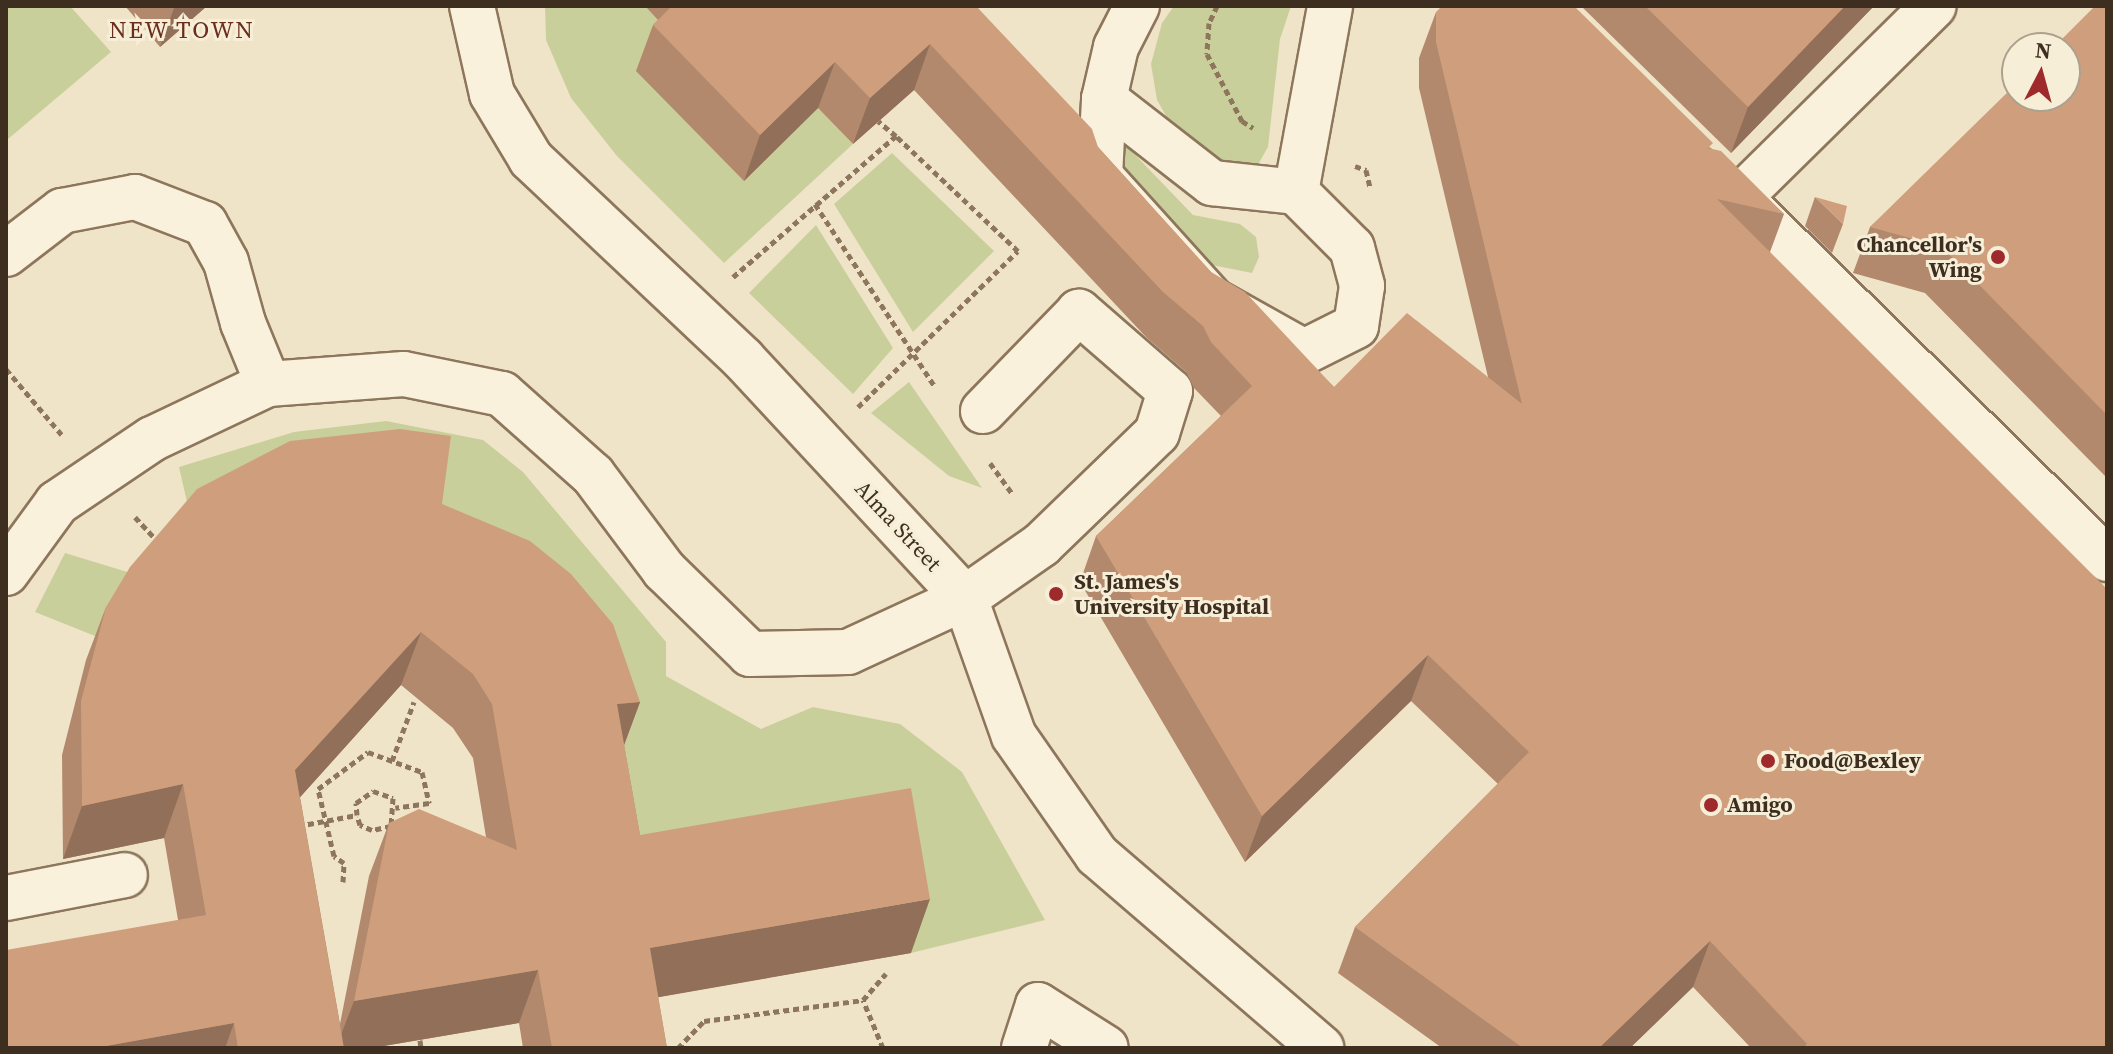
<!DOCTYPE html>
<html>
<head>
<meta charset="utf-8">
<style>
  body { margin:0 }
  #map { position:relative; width:2113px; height:1054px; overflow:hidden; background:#f0e4c8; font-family:"Source Serif 4",serif }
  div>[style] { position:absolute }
  .green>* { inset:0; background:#c9cf9b }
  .path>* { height:5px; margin-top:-2.5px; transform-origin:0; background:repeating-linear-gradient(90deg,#8d765c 0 6px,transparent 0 10px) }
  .roads { filter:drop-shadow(2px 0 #8d765c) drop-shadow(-2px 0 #8d765c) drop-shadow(0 2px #8d765c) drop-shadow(0 -2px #8d765c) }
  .minor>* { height:44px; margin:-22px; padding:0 22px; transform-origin:22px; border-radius:22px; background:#faf1dc }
  .wall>* { inset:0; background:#b2896c }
  .shaded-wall>* { inset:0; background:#916f58 }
  .building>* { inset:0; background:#cf9f7d }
  .dots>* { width:22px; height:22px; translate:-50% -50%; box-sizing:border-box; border:4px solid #f7eed8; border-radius:50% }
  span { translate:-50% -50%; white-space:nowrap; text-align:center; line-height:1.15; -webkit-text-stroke:6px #f7eed8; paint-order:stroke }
  .poi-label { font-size:22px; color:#3d2e20; font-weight:700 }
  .right { translate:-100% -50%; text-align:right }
  .left { translate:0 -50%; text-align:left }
  .street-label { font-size:22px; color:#3d2e20 }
  .neighbourhood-label { font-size:24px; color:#6b2e1e; letter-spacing:2px }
  .frame { position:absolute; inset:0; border:8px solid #3d2e20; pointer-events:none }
  .north { position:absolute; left:2001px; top:32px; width:80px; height:80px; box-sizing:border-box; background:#f7eed8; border:2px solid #ada18e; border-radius:50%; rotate:6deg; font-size:22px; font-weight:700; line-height:32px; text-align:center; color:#3d2e20 }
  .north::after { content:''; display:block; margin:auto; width:28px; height:36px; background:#9e2a2b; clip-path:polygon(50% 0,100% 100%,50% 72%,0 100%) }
</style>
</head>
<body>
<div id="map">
  <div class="green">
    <i style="clip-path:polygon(6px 6px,70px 6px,111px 52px,8px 139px)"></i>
    <i style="clip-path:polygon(545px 6px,645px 6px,673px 35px,744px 180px,818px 108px,853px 144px,724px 263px,617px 156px,571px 98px,546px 40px)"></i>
    <i style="clip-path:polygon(1174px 6px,1291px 6px,1280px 39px,1268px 147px,1256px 168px,1234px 168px,1204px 156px,1178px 137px,1157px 100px,1151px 64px,1162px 23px)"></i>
    <i style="clip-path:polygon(1118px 137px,1193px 215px,1240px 224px,1256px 237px,1259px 257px,1252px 273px,1212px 265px,1124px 175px)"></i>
    <i style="clip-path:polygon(892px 153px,994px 251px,913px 332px,834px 204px)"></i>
    <i style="clip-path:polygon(816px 225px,893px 348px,853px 394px,749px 293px)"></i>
    <i style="clip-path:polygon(909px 382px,982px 488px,949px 476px,871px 413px)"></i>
    <i style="clip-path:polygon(386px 421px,483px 440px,523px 472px,666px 642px,666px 676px,761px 729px,813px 707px,900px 724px,962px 772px,1045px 920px,911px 953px,620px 888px,597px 757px,194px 533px,179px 467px,294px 432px)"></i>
    <i style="clip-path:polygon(65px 553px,147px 578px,100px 638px,35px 612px)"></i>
  </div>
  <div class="path">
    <i style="left:1217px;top:6px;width:19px;rotate:115deg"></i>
    <i style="left:1209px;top:23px;width:31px;rotate:94deg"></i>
    <i style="left:1207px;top:54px;width:76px;rotate:62.4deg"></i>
    <i style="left:1242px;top:121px;width:13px;rotate:32deg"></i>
    <i style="left:1355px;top:166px;width:12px;rotate:20deg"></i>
    <i style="left:1366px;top:170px;width:17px;rotate:77deg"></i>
    <i style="left:815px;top:204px;width:219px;rotate:56.7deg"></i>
    <i style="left:733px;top:277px;width:216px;rotate:-40.9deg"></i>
    <i style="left:896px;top:136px;width:23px;rotate:-140deg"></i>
    <i style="left:6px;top:369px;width:87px;rotate:49.7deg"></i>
    <i style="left:858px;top:407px;width:223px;rotate:-44.3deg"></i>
    <i style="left:1018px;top:251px;width:168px;rotate:-136.7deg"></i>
    <i style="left:990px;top:463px;width:37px;rotate:54deg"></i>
    <i style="left:135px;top:517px;width:34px;rotate:47deg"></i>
    <i style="left:392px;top:761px;width:63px;rotate:-69.6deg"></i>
    <i style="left:298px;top:826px;width:60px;rotate:-10.6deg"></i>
    <i style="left:357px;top:815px;width:12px;rotate:-95deg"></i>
    <i style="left:356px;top:803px;width:21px;rotate:-35deg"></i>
    <i style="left:373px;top:791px;width:21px;rotate:19deg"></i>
    <i style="left:393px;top:798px;width:28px;rotate:94deg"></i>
    <i style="left:391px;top:826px;width:19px;rotate:168deg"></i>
    <i style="left:372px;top:830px;width:13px;rotate:-157deg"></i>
    <i style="left:360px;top:825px;width:10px;rotate:-107deg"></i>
    <i style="left:343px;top:882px;width:19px;rotate:-87deg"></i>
    <i style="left:344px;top:863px;width:12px;rotate:-145deg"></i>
    <i style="left:334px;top:856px;width:69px;rotate:-103.4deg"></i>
    <i style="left:318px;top:789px;width:62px;rotate:-36.5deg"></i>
    <i style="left:368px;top:752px;width:58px;rotate:20.3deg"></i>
    <i style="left:422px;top:772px;width:32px;rotate:77deg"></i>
    <i style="left:429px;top:803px;width:34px;rotate:172deg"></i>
    <i style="left:420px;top:1040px;width:8px;rotate:83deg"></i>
    <i style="left:678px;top:1048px;width:37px;rotate:-46deg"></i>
    <i style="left:704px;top:1021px;width:160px;rotate:-7.5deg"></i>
    <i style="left:883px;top:1048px;width:52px;rotate:-112.6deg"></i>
    <i style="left:863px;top:1000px;width:35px;rotate:-49deg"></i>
  </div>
  <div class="roads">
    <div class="minor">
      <i style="left:472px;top:6px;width:90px;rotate:77.2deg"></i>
      <i style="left:492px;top:94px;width:76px;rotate:59deg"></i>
      <i style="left:531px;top:159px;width:291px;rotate:43.3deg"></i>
      <i style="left:743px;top:359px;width:326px;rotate:47.1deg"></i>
      <i style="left:965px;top:598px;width:146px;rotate:70.5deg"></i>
      <i style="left:1014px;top:736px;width:145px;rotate:55.1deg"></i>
      <i style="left:1097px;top:855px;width:296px;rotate:40.7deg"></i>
      <i style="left:1104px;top:99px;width:137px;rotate:37.9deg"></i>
      <i style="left:1212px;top:183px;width:84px;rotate:6.1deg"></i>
      <i style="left:1296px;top:192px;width:79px;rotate:45deg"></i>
      <i style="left:1352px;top:248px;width:39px;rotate:75deg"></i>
      <i style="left:1362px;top:286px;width:40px;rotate:98.5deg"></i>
      <i style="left:1356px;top:326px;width:58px;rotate:153.4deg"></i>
      <i style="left:1304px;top:352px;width:104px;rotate:-150.7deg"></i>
      <i style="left:1213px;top:301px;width:169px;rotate:-132.1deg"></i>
      <i style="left:1100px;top:176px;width:77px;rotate:-87deg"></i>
      <i style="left:1104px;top:99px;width:53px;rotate:-77deg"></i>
      <i style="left:1116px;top:47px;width:46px;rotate:-62.9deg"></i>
      <i style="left:1296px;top:192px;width:189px;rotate:-79.6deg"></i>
      <i style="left:1735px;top:193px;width:522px;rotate:44.53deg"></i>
      <i style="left:1740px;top:197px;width:272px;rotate:-44.6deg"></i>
      <i style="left:6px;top:254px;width:71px;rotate:-37.5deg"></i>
      <i style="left:62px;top:211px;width:74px;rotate:-10.9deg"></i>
      <i style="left:135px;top:197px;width:75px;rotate:21.1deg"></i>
      <i style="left:205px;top:224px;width:43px;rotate:61.1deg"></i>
      <i style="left:226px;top:262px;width:63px;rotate:74.4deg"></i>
      <i style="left:243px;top:323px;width:66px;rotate:67.7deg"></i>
      <i style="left:6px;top:573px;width:87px;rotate:-53.9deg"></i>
      <i style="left:57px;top:503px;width:115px;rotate:-34deg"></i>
      <i style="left:152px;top:439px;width:128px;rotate:-25.4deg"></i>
      <i style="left:268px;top:384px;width:136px;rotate:-4.2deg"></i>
      <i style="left:404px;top:374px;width:100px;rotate:11.5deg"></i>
      <i style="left:502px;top:394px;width:122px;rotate:41.7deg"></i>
      <i style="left:593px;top:475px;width:119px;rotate:53.2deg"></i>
      <i style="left:664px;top:570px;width:120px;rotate:44.3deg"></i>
      <i style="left:750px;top:654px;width:98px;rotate:-1.2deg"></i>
      <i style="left:848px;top:652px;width:129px;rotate:-24.8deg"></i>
      <i style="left:965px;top:598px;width:93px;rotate:-34.9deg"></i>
      <i style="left:1041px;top:545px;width:161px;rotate:-44deg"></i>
      <i style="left:1157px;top:433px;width:44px;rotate:-72.8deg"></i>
      <i style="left:1170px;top:391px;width:121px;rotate:-139deg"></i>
      <i style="left:1079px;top:312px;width:138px;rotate:134.1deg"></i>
      <i style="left:6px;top:898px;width:121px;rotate:-10.9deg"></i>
      <i style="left:1024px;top:1048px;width:45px;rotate:-72deg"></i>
      <i style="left:1038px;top:1005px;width:80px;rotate:32.3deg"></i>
    </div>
  </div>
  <div class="wall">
    <i style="clip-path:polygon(125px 6px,207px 6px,160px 47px)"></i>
    <i style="clip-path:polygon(645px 6px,976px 6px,1098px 147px,1211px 272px,1334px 387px,1488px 377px,1419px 88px,1419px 58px,1436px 12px,1711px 148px,1784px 214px,1770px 252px,2107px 1048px,1751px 1048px,1693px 987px,1630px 1048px,1442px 1048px,1338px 973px,1355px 927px,1498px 784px,1411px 701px,1245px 862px,1080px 582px,1096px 536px,1221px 416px,1194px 388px,1186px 372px,1146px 337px,914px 90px,853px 144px,818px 108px,744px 181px,636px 71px,653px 25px,658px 20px)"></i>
    <i style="clip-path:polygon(1581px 6px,1874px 6px,1731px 153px)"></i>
    <i style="clip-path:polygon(2107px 6px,2107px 478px,1925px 293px,1853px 273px,1870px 227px)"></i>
    <i style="clip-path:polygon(1815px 197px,1843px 224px,1832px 253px,1805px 226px)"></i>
    <i style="clip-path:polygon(evenodd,442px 504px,640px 702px,624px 745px,640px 835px,911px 953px,658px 997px,667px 1048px,523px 1048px,519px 1023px,372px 1048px,6px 1048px,178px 920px,164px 838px,63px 859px,62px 755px,86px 660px,106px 607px,442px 504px,401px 685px,453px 728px,473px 758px,486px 837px,389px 823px,369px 876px,340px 1024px,300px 797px,401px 685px)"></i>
  </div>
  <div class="shaded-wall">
    <i style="clip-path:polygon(176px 6px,207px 6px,160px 47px,174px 8px)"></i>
    <i style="clip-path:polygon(1845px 6px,1874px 6px,1731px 153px,1748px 107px)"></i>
    <i style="clip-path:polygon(930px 44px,914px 90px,853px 144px,870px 98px)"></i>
    <i style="clip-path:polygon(835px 62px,818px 108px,744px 181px,760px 135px)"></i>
    <i style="clip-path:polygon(421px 632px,401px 685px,276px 824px,295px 770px)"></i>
    <i style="clip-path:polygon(1428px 655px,1411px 701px,1245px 862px,1262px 816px)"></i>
    <i style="clip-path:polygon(640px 702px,620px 756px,617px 704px)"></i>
    <i style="clip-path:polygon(183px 784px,164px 838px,63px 859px,82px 806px)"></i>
    <i style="clip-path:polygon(930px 899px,911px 953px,631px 1002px,650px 948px)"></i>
    <i style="clip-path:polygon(1710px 941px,1693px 987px,1630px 1048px,1599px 1048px)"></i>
    <i style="clip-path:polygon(538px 970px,519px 1023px,372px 1048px,336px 1048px,354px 1001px)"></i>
    <i style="clip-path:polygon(234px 1023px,225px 1048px,95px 1048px)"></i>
  </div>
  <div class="building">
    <i style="clip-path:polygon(672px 6px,976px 6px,1092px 129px,1098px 147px,1211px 272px,1245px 292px,1334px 387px,1407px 313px,1522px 404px,1436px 42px,1436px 12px,1442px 6px,1574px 6px,1713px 143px,1708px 148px,1721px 151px,1784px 214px,1717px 199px,2107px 589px,2107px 1048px,1803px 1048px,1807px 1044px,1710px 941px,1599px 1048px,1523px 1048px,1355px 927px,1529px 752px,1428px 655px,1262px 816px,1096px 536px,1252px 386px,1211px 342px,1203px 326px,1163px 292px,930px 44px,870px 98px,835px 62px,760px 135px,653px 25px)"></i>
    <i style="clip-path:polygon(1645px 6px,1845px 6px,1748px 107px)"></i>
    <i style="clip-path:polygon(2095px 6px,2107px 6px,2107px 415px,1942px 247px,1870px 227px,2017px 83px,2017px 96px,2065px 96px,2065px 48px,2053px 48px)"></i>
    <i style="clip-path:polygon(1815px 197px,1847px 206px,1843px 224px)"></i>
    <i style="clip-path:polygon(400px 429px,451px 436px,442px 504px,530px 541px,571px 574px,613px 624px,640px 702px,617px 704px,640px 835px,911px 788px,930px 899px,650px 948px,667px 1048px,552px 1048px,538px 970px,354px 1001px,389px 823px,419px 809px,517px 850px,492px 704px,473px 674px,421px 632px,295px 770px,344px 1048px,238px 1048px,234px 1023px,95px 1048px,6px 1048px,6px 950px,206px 915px,183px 784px,82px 806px,81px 701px,106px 607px,130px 567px,197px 489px,290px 441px)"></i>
  </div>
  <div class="dots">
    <i style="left:1998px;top:257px;background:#9e2a2b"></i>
    <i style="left:1056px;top:594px;background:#9e2a2b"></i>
    <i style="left:1768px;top:761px;background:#9e2a2b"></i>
    <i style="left:1711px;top:805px;background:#9e2a2b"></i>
  </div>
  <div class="poi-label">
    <span class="right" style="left:1982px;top:257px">Chancellor's<br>Wing</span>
    <span class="left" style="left:1074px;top:594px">St. James's<br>University Hospital</span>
    <span class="left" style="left:1784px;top:761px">Food@Bexley</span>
    <span class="left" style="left:1727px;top:805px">Amigo</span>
  </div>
  <div class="street-label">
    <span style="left:898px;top:526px;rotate:47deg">Alma Street</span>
  </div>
  <div class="neighbourhood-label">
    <span style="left:182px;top:30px">NEW TOWN</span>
  </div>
  <div class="frame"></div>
  <div class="north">N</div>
</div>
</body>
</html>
